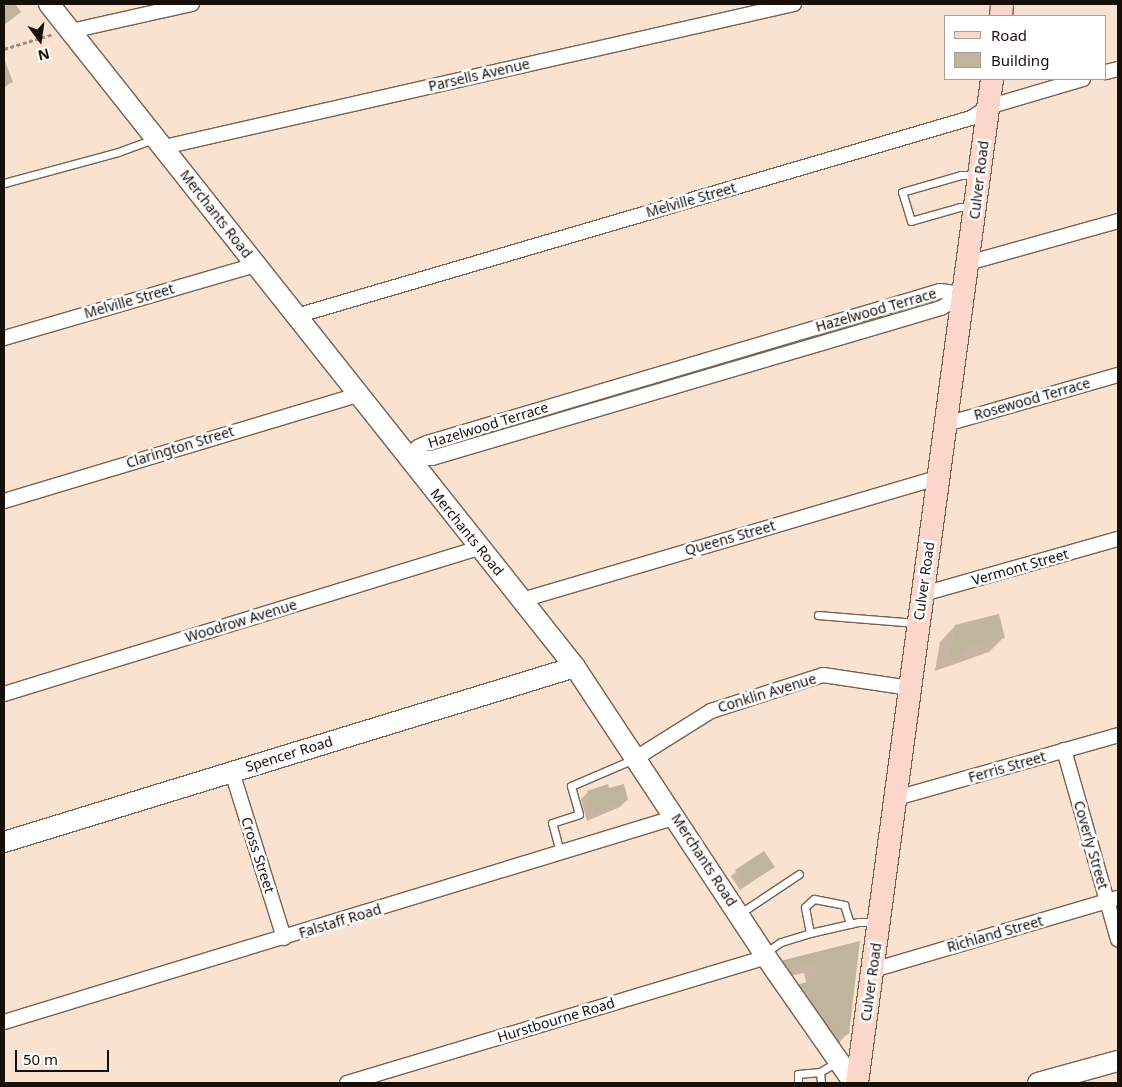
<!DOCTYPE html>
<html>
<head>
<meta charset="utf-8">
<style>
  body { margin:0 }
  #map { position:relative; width:1122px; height:1087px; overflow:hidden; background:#f9e2cf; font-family:"Noto Sans",sans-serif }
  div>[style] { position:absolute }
  .shadow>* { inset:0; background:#0003 }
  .building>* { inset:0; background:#c1b49c }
  .path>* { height:2.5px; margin-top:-1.25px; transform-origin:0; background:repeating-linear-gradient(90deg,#9d8c7f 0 4px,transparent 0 6.5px) }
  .roads { filter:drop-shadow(1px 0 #756251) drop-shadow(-1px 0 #756251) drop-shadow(0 1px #756251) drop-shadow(0 -1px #756251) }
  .lane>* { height:7px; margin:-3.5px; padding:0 3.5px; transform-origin:3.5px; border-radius:3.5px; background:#fff }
  .street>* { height:14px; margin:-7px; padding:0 7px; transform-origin:7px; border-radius:7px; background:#fff }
  .secondary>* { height:20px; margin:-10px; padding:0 10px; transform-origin:10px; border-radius:10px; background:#fff }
  .primary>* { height:22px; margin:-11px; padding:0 11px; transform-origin:11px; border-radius:11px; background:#fad7ca }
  span { translate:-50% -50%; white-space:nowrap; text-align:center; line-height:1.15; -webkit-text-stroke:5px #fff; paint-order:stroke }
  .street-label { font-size:14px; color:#170f09 }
  .frame { position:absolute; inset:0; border:5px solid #170f09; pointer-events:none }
  .legend { position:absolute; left:944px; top:15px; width:162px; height:65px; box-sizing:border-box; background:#fff; border:1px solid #a29f9d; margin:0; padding:6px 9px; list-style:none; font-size:15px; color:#170f09 }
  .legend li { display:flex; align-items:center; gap:10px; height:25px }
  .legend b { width:25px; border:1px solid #a29f9d }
  .north { position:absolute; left:15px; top:15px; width:50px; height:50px; -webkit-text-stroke:4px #fff; paint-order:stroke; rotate:166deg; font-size:14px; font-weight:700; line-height:20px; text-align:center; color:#170f09 }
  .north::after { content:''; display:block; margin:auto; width:18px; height:22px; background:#170f09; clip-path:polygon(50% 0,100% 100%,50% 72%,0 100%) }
  .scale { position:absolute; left:15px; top:1050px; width:94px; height:22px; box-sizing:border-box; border:2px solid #170f09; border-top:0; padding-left:6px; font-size:15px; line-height:18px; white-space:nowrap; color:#170f09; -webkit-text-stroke:4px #fff; paint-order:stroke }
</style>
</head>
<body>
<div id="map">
  <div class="shadow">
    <i style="clip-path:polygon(4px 62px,11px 82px,4px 88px)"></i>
    <i style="clip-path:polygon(955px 626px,1004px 637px,989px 652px,935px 671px,940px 642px)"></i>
    <i style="clip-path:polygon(609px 789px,627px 800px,620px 807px,587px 821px,581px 799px,588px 792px)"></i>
    <i style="clip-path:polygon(764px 853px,773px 867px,740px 890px,731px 876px)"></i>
    <i style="clip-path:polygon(859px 943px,848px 1033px,838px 1044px,821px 1047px,804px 973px,776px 979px,771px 972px)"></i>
  </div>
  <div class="building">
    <i style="clip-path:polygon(4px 4px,15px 4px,21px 12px,4px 25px)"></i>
    <i style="clip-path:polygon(4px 59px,13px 82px,4px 86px)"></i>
    <i style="clip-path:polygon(999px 614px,1005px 638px,966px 648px,967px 652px,950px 657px,955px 625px)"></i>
    <i style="clip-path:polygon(608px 784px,609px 788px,624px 784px,628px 800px,594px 814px,587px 791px)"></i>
    <i style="clip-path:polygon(764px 851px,775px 867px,745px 886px,735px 870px)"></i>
    <i style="clip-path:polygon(860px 941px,849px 1034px,831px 1038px,796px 985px,818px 979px,814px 963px,786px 970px,780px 961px)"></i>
  </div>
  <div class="path">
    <i style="left:4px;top:49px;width:51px;rotate:-17deg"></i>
  </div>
  <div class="roads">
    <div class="lane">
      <i style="left:4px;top:183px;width:118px;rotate:-15.2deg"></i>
      <i style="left:118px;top:152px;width:38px;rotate:-20deg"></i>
      <i style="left:972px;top:208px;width:12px;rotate:-175deg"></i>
      <i style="left:960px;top:207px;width:51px;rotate:164.1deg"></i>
      <i style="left:911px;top:221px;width:30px;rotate:-107deg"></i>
      <i style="left:902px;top:192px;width:61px;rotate:-16.1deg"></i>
      <i style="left:961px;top:175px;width:14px"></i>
      <i style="left:818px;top:615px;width:98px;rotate:4.7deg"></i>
      <i style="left:560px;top:852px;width:30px;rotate:-105deg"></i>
      <i style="left:552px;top:823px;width:28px;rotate:-18deg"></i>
      <i style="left:579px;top:814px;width:29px;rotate:-106deg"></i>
      <i style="left:571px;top:786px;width:69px;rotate:-23.2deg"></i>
      <i style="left:739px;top:914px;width:72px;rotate:-33.7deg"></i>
      <i style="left:810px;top:933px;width:26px;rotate:-101deg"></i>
      <i style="left:805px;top:907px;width:12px;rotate:-42deg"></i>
      <i style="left:814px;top:899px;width:31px;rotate:11deg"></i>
      <i style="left:844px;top:905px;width:20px;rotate:72deg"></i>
      <i style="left:765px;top:953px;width:19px;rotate:-35deg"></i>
      <i style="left:781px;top:942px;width:30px;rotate:-17deg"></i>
      <i style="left:810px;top:933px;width:49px;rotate:-12.9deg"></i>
      <i style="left:858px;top:922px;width:18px"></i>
      <i style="left:798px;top:1083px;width:9px;rotate:-90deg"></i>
      <i style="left:798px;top:1074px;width:22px;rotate:-5deg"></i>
      <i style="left:821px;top:1083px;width:11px;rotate:-95deg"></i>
      <i style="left:820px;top:1072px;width:21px;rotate:-31deg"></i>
    </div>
    <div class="street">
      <i style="left:71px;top:31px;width:124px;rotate:-12.6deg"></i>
      <i style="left:1106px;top:72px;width:12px;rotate:-14deg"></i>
      <i style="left:164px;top:147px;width:646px;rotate:-12.79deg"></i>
      <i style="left:968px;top:263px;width:156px;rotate:-15.6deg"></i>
      <i style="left:296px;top:316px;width:703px;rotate:-16.35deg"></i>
      <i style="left:971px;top:118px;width:20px;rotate:-33deg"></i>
      <i style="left:988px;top:107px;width:99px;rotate:-16.4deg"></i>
      <i style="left:4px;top:338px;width:261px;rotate:-16.2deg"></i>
      <i style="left:946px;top:424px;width:179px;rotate:-15.9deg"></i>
      <i style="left:409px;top:458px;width:14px;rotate:-51deg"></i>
      <i style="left:418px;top:447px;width:10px;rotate:-24deg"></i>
      <i style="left:427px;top:443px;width:535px;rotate:-16.5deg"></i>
      <i style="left:940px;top:291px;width:24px;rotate:7deg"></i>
      <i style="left:409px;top:458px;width:23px"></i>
      <i style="left:432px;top:458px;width:531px;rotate:-16.42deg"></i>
      <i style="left:941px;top:308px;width:27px;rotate:-31deg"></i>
      <i style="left:4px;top:501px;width:369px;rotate:-16.7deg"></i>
      <i style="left:923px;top:594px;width:203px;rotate:-15.8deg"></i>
      <i style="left:522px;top:600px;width:435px;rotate:-16.4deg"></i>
      <i style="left:4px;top:694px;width:497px;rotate:-17.1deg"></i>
      <i style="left:1064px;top:750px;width:197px;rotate:74.1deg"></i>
      <i style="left:636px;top:758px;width:89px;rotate:-32.1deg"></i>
      <i style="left:711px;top:711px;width:118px;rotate:-17.8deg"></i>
      <i style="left:823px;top:675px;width:88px;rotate:8.5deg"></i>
      <i style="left:232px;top:772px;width:174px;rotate:72.6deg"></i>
      <i style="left:896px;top:798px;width:231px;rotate:-15.8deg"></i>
      <i style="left:873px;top:970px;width:255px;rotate:-16.4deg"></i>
      <i style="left:4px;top:1022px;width:703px;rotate:-16.96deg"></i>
      <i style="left:347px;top:1083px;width:438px;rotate:-16.7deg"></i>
    </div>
    <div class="secondary">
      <i style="left:49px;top:4px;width:846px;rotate:51.57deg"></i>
      <i style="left:575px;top:667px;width:347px;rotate:56.6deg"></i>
      <i style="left:766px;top:957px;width:154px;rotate:55.1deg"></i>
      <i style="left:4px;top:842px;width:597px;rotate:-17.04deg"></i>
      <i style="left:1038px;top:1083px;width:83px;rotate:-15.4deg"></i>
    </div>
    <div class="primary">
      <i style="left:1001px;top:16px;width:12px;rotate:-85deg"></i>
      <i style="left:857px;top:1083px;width:1013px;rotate:-82.34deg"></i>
    </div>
  </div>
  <div class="street-label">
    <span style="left:479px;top:75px;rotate:-13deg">Parsells Avenue</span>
    <span style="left:979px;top:180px;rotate:-83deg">Culver Road</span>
    <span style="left:691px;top:200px;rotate:-16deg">Melville Street</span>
    <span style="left:216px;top:214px;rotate:52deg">Merchants Road</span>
    <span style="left:129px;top:301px;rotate:-16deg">Melville Street</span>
    <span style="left:876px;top:310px;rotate:-16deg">Hazelwood Terrace</span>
    <span style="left:1032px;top:399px;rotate:-16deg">Rosewood Terrace</span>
    <span style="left:488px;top:425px;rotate:-17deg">Hazelwood Terrace</span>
    <span style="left:180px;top:447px;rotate:-17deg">Clarington Street</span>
    <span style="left:467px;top:532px;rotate:51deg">Merchants Road</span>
    <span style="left:730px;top:538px;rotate:-16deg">Queens Street</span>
    <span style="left:1020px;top:567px;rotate:-16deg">Vermont Street</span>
    <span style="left:924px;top:581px;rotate:-82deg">Culver Road</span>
    <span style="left:241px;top:621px;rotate:-17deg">Woodrow Avenue</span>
    <span style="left:767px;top:693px;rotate:-17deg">Conklin Avenue</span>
    <span style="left:289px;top:754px;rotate:-17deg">Spencer Road</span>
    <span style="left:1007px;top:767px;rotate:-16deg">Ferris Street</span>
    <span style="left:1091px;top:845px;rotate:74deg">Coverly Street</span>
    <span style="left:258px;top:855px;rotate:72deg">Cross Street</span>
    <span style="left:704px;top:860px;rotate:57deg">Merchants Road</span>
    <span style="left:340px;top:921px;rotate:-17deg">Falstaff Road</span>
    <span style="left:995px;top:934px;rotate:-16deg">Richland Street</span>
    <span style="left:871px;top:982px;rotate:-82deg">Culver Road</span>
    <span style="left:556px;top:1020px;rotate:-17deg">Hurstbourne Road</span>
  </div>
  <div class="frame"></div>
  <ul class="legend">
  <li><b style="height:6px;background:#fad7ca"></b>Road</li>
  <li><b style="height:14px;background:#c1b49c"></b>Building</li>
  </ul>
  <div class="north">N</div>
  <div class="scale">50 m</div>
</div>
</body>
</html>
